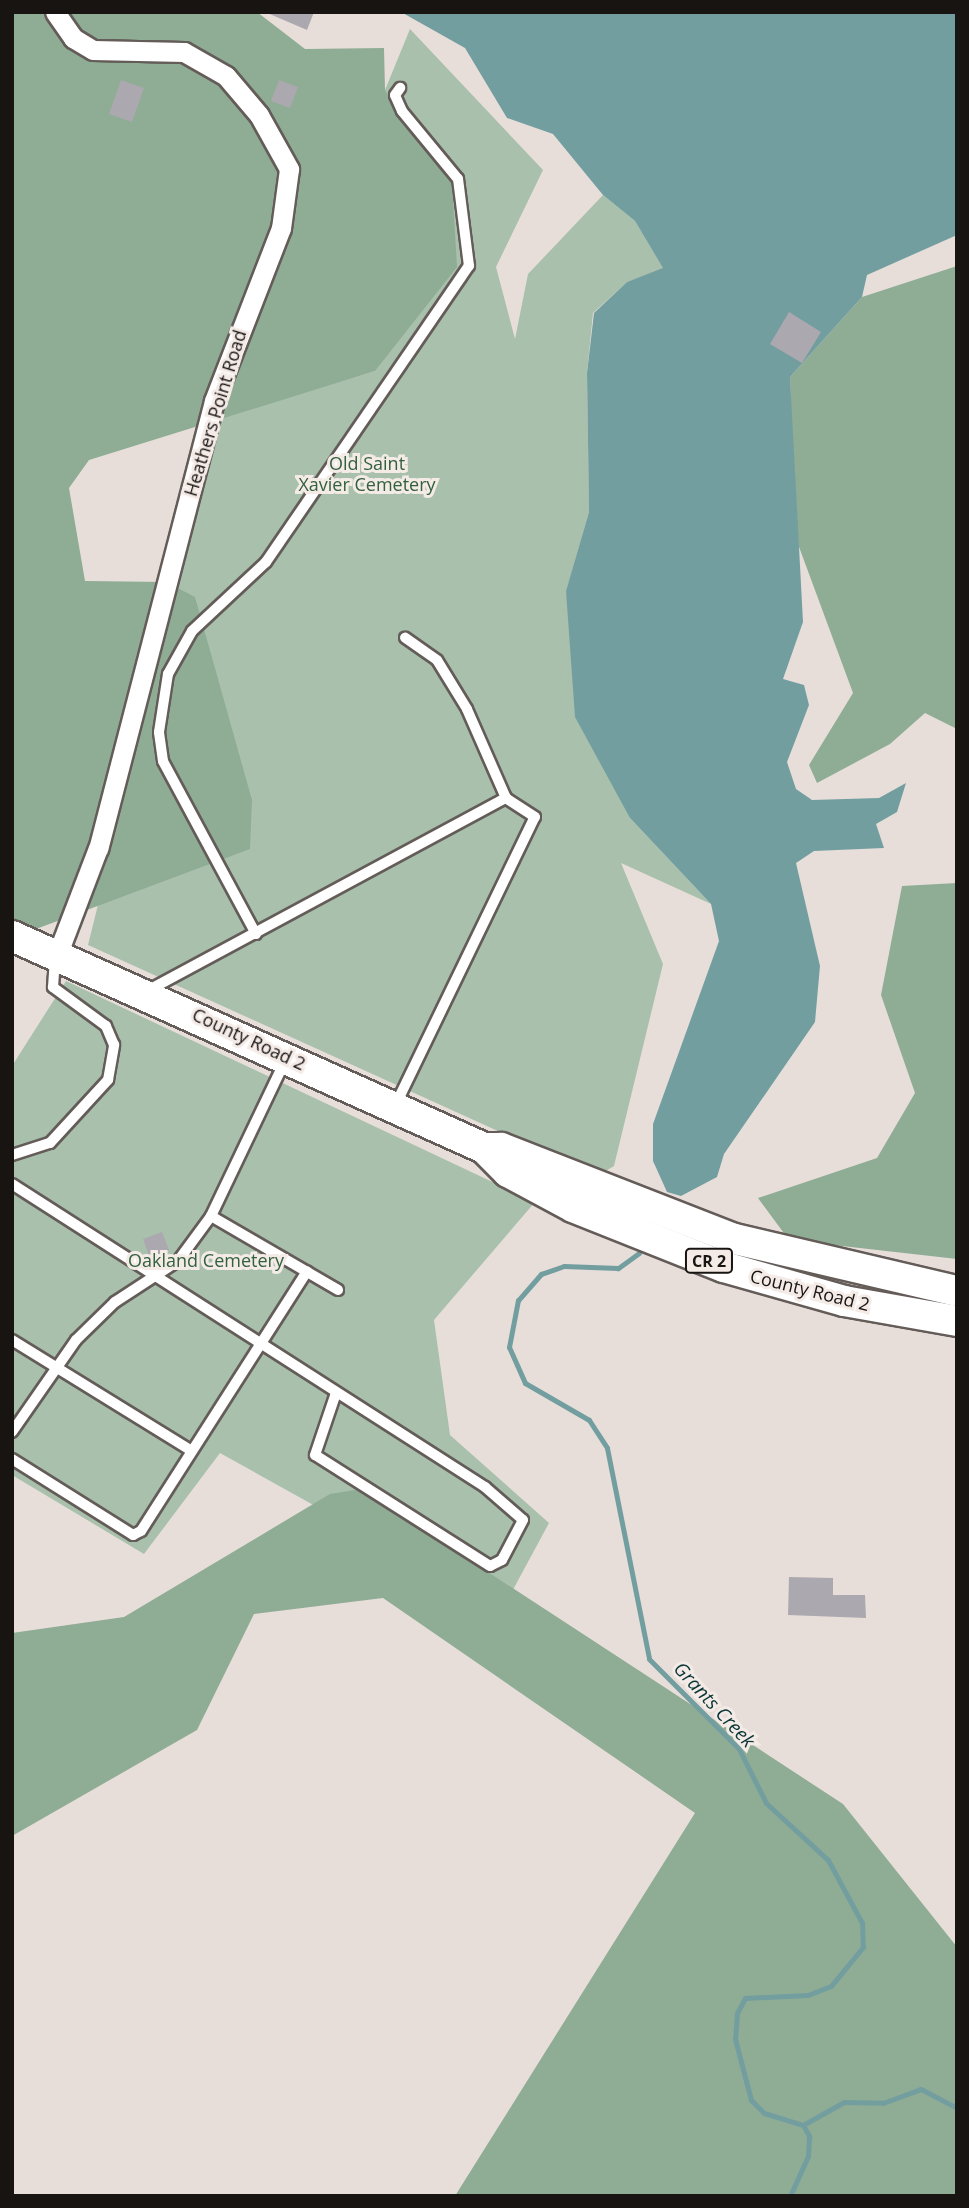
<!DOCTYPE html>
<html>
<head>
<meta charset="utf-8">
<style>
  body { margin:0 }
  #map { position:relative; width:969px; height:2208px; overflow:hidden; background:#e7deda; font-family:"Open Sans",sans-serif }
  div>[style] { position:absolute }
  .green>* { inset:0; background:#a9c0ad }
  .forest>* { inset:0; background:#8fac95 }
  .water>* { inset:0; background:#739ea0 }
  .stream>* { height:5px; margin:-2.5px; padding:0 2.5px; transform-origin:2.5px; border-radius:2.5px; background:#739ea0 }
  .building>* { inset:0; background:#aca8af }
  .roads { filter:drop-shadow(2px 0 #645c58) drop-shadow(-2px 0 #645c58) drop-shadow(0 2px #645c58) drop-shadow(0 -2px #645c58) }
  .service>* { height:10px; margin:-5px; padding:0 5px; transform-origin:5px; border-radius:5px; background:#fff }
  .minor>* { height:19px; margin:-9.5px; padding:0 9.5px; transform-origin:9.5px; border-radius:9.5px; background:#fff }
  .primary>* { height:30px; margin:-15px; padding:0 15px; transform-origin:15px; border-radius:15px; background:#fff }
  span { translate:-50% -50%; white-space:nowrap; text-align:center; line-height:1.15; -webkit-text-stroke:6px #f4ebe7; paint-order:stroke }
  .shield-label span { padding:2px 5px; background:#f4ebe7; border:2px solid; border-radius:5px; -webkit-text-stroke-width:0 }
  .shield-label { font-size:16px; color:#171412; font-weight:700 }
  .street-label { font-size:18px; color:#171412 }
  .park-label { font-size:18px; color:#32613f }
  .water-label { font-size:19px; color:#093537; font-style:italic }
  .frame { position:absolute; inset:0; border:14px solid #171412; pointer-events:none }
</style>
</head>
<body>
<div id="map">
  <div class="green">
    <i style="clip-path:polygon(410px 29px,543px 170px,496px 267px,515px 339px,528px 274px,603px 195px,635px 221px,664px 269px,627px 282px,593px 313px,587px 373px,589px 512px,566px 592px,630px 818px,711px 904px,621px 863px,663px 964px,614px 1166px,597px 1176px,88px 945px,219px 418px,375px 371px,452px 182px,385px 90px)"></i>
    <i style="clip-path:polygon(66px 981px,535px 1202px,434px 1320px,450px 1435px,549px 1523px,502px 1610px,220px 1453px,144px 1554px,12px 1475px,12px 1066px)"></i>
  </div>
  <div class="forest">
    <i style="clip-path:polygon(12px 12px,257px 12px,305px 49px,384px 48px,385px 90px,452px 182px,457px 267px,375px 371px,89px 460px,69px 488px,85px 581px,166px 582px,195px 597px,252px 800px,250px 849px,12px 938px)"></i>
    <i style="clip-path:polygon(957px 266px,957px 729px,925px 713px,890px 744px,817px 783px,809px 765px,853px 693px,795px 536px,790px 377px,862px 297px)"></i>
    <i style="clip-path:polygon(957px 883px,957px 1259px,789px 1240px,758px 1198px,877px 1158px,915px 1093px,881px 995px,902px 886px)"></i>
    <i style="clip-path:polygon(361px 1489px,843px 1804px,957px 1947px,957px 2196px,455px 2196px,695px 1813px,383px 1598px,254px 1614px,197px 1730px,12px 1836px,12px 1633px,124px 1617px,330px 1494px)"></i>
  </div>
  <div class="water">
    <i style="clip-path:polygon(401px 12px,957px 12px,957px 235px,867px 275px,862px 297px,790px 377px,803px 622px,783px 679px,804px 685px,809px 705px,787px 762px,796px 789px,812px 800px,879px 798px,906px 783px,897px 812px,876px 824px,884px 848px,814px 851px,796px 863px,820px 966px,815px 1022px,724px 1154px,717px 1177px,681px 1196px,667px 1192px,653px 1161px,653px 1124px,719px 941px,711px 904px,630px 818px,575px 717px,566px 591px,589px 512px,587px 373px,594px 313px,627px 282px,663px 268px,635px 221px,603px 195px,553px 134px,507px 118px,465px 48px)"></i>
  </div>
  <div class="stream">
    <i style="left:639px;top:1253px;width:26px;rotate:144deg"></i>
    <i style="left:618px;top:1268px;width:54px;rotate:-177.9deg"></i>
    <i style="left:564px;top:1266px;width:24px;rotate:161deg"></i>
    <i style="left:541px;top:1274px;width:35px;rotate:131deg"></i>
    <i style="left:518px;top:1300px;width:48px;rotate:100.8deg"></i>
    <i style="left:509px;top:1347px;width:39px;rotate:66deg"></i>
    <i style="left:525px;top:1383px;width:74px;rotate:30deg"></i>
    <i style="left:589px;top:1420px;width:33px;rotate:57deg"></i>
    <i style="left:607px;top:1448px;width:215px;rotate:78.7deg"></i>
    <i style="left:649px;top:1659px;width:127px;rotate:45deg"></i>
    <i style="left:739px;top:1749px;width:60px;rotate:63.4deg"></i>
    <i style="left:766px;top:1803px;width:84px;rotate:42.6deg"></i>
    <i style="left:828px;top:1860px;width:72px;rotate:61.6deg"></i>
    <i style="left:862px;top:1923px;width:24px;rotate:88deg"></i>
    <i style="left:863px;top:1947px;width:50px;rotate:129.4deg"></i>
    <i style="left:831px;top:1986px;width:25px;rotate:159deg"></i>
    <i style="left:808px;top:1995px;width:63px;rotate:177.3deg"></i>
    <i style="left:745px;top:1998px;width:17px;rotate:118deg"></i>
    <i style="left:737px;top:2013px;width:26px;rotate:94deg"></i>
    <i style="left:735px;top:2039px;width:63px;rotate:75.3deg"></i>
    <i style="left:751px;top:2100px;width:18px;rotate:45deg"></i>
    <i style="left:764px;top:2113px;width:41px;rotate:17.1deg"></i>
    <i style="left:803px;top:2125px;width:13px;rotate:61deg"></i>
    <i style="left:809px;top:2136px;width:20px;rotate:93deg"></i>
    <i style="left:808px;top:2156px;width:44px;rotate:114.2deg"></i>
    <i style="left:803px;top:2125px;width:47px;rotate:-29.3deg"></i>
    <i style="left:844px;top:2102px;width:39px;rotate:1deg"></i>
    <i style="left:883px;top:2103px;width:40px;rotate:-20.2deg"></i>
    <i style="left:921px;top:2089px;width:41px;rotate:27.8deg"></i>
  </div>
  <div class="building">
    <i style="clip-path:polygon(265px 12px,314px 12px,307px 30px)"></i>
    <i style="clip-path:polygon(121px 80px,144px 88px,132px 122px,109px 114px)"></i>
    <i style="clip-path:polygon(279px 80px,298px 87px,290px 108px,271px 101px)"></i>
    <i style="clip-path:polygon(789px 312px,821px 332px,802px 363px,770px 344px)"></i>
    <i style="clip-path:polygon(162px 1232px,169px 1250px,150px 1258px,143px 1239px)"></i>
    <i style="clip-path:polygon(789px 1577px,833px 1578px,833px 1595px,865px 1595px,866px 1618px,788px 1615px)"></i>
  </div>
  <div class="roads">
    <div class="service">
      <i style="left:256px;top:934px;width:196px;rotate:-118.3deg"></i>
      <i style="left:163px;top:761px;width:29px;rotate:-98deg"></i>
      <i style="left:159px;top:732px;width:59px;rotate:-81.2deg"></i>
      <i style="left:168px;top:674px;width:49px;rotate:-60.8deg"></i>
      <i style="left:192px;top:631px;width:101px;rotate:-43deg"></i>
      <i style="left:266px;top:562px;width:359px;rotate:-55.6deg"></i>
      <i style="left:469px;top:266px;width:88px;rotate:-97.2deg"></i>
      <i style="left:458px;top:179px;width:88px;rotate:-129.5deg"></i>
      <i style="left:402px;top:111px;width:17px;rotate:-114deg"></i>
      <i style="left:395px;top:95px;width:9px;rotate:-54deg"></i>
      <i style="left:147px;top:991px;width:408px;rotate:-28.3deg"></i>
      <i style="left:395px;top:1106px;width:321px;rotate:-64.2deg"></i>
      <i style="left:535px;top:817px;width:35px;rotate:-147deg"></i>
      <i style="left:506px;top:798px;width:97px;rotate:-113.7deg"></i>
      <i style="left:467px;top:709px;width:57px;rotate:-121.5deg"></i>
      <i style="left:437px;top:660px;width:39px;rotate:-145deg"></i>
      <i style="left:12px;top:1155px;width:40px;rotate:-18deg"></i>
      <i style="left:50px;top:1143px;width:86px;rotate:-47.4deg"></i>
      <i style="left:108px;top:1080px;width:36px;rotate:-80deg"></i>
      <i style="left:114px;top:1045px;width:21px;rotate:-113deg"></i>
      <i style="left:106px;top:1026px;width:66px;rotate:-143.7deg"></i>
      <i style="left:53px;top:987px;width:27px;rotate:-86deg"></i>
      <i style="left:12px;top:1184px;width:562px;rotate:32.64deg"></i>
      <i style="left:485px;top:1487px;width:50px;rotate:41deg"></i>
      <i style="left:523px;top:1520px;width:45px;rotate:117.7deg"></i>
      <i style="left:502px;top:1560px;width:13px;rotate:153deg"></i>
      <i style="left:490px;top:1566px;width:207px;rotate:-147.6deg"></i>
      <i style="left:315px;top:1455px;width:65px;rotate:-71.3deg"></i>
      <i style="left:211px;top:1216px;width:147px;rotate:30.2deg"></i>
      <i style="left:12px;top:1340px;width:209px;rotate:31.7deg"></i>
      <i style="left:12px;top:1432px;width:112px;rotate:-55.2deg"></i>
      <i style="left:76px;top:1340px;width:54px;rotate:-44.3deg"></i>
      <i style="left:115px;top:1302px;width:75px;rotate:-33.1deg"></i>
      <i style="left:178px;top:1261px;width:56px;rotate:-53.7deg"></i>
      <i style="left:211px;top:1216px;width:170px;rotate:-64.5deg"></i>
      <i style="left:12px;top:1459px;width:143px;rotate:32.1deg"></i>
      <i style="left:133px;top:1535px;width:9px;rotate:-27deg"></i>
      <i style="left:141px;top:1531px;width:308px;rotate:-57.4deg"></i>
    </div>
    <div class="minor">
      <i style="left:55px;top:12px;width:32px;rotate:55deg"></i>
      <i style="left:73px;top:38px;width:23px;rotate:31deg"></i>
      <i style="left:93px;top:50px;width:91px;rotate:1.3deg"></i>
      <i style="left:184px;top:52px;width:48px;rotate:29.7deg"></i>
      <i style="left:226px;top:76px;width:51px;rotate:49.8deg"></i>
      <i style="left:259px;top:115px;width:62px;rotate:60.9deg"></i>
      <i style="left:289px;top:169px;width:60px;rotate:97.7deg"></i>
      <i style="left:281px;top:228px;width:186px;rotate:111.2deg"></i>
      <i style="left:214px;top:401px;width:462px;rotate:104.5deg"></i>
      <i style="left:98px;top:848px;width:112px;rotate:110.9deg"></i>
    </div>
    <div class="primary">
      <i style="left:12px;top:936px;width:517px;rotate:24.19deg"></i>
      <i style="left:484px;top:1148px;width:34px;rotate:45deg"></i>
      <i style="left:508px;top:1172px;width:74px;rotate:28.3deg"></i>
      <i style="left:573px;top:1207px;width:162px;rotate:21.7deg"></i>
      <i style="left:724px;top:1267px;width:125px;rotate:15.8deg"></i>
      <i style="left:844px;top:1301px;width:115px;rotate:10deg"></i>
      <i style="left:484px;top:1148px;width:17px"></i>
      <i style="left:501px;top:1148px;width:251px;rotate:21.3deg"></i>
      <i style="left:735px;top:1239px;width:228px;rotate:13.2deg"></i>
    </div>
  </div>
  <div class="shield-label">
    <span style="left:709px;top:1261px">CR 2</span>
  </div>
  <div class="street-label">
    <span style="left:215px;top:413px;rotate:-73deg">Heathers Point Road</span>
    <span style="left:249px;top:1039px;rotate:25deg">County Road 2</span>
    <span style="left:810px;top:1290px;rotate:14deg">County Road 2</span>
  </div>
  <div class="park-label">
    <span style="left:367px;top:474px">Old Saint<br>Xavier Cemetery</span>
    <span style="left:206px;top:1260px">Oakland Cemetery</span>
  </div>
  <div class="water-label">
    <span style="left:714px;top:1705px;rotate:47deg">Grants Creek</span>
  </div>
  <div class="frame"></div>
</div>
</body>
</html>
